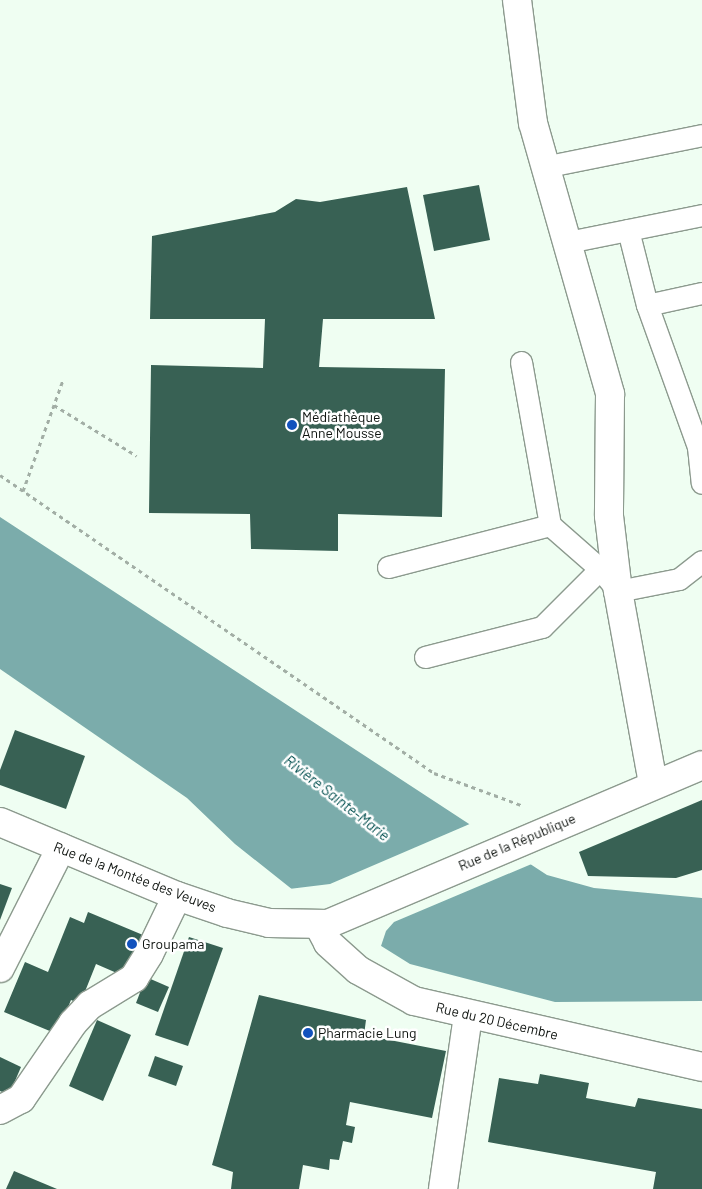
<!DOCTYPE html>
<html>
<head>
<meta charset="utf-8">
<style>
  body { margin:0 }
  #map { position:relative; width:702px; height:1189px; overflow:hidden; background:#effef2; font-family:Barlow,sans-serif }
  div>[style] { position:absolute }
  .water>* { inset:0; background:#7bacab }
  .pier>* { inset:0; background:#effef2 }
  .building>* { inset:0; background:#386154 }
  .path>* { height:3px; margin-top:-1.5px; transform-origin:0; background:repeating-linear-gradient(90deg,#a2aea5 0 4px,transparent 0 8px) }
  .roads { filter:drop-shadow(1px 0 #8c9a8e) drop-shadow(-1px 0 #8c9a8e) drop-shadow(0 1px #8c9a8e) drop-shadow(0 -1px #8c9a8e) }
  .lane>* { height:21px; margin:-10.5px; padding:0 10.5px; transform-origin:10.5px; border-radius:10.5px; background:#fff }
  .street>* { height:28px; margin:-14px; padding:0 14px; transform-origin:14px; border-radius:14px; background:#fff }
  .secondary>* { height:28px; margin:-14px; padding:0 14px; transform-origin:14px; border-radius:14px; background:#fff }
  .dots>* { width:14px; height:14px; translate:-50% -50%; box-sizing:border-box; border:2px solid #fff; border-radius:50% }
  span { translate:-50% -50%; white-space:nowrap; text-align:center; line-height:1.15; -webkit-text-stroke:5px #fff; paint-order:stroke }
  .poi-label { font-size:14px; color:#0e130f }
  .left { translate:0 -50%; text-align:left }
  .street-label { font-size:14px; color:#0e130f }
  .water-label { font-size:15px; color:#024f4f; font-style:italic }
</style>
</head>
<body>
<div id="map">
  <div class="water">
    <i style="clip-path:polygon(0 517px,547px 875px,594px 888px,702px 898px,702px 1001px,555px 1002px,410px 964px,298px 894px,235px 844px,187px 798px,0 669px)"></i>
  </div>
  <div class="pier">
    <i style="clip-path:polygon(472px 823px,534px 863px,394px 922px,386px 931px,380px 949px,289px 889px,330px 884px)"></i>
  </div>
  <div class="building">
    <i style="clip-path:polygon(479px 185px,490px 240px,434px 251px,423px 195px)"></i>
    <i style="clip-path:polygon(407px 187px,435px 319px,323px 319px,319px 367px,445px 369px,442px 517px,338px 514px,338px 551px,251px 549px,250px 514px,149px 513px,151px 365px,263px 368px,265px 319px,150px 319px,152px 236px,275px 212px,296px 199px,320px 202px)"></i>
    <i style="clip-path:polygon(15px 730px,85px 756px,66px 809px,0 785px,0 770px)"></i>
    <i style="clip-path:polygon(702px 800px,702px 870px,676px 878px,588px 876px,579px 852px)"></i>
    <i style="clip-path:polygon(0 884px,12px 888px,0 920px)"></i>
    <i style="clip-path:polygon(88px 912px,143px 935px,126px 977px,96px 964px,80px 1004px,71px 1000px,57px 1034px,4px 1012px,25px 962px,48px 972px,70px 917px,84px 923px)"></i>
    <i style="clip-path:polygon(189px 937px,223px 948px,188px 1046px,155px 1035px)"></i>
    <i style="clip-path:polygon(146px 977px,169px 987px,158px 1012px,136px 1003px)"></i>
    <i style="clip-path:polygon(259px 995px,366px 1020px,364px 1035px,446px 1051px,432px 1118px,350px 1102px,346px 1125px,355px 1127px,352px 1143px,343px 1141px,339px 1160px,330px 1159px,329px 1170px,303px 1165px,299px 1189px,231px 1189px,233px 1172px,212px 1165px)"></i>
    <i style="clip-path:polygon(97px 1020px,131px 1035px,103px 1101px,69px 1086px)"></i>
    <i style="clip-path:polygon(155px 1056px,183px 1066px,176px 1086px,148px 1076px)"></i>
    <i style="clip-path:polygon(0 1057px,21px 1067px,9px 1095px,0 1091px)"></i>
    <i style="clip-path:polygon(540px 1074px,589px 1083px,586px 1098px,635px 1107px,638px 1098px,702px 1109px,702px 1189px,653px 1189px,656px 1172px,488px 1142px,499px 1078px,538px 1084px)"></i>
    <i style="clip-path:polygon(14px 1171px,57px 1189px,6px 1189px)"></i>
  </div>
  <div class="path">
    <i style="left:54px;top:405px;width:97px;rotate:31.6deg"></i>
    <i style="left:0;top:475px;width:526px;rotate:34.47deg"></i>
    <i style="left:434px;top:773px;width:93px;rotate:20.2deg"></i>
    <i style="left:23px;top:491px;width:118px;rotate:-70.2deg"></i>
  </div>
  <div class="roads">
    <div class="lane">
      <i style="left:544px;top:167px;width:161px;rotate:-11.4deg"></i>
      <i style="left:628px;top:230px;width:77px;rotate:75.8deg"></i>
      <i style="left:647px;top:305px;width:151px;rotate:70.2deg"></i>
      <i style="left:698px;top:447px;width:36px;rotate:84deg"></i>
      <i style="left:568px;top:242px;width:137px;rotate:-11.4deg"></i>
      <i style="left:647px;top:305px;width:56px;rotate:-12.3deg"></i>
      <i style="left:521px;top:362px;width:166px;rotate:79.9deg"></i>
      <i style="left:550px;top:525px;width:67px;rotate:41.3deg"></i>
      <i style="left:600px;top:569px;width:28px;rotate:51deg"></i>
      <i style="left:618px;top:591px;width:62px;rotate:-11.1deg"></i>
      <i style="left:679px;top:579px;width:29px;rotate:-38deg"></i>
      <i style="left:388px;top:567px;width:167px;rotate:-14.5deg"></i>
      <i style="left:425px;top:657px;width:121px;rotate:-14.4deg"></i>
      <i style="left:542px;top:627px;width:82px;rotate:-45deg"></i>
    </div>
    <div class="street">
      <i style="left:517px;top:0;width:124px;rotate:82.6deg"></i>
      <i style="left:533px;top:123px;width:282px;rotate:74.1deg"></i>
      <i style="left:610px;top:394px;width:122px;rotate:90.5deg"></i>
      <i style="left:609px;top:516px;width:76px;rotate:83.2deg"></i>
      <i style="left:618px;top:591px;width:196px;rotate:79.7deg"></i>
      <i style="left:318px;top:924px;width:21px;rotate:62deg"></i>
      <i style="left:328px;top:943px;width:40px;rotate:42deg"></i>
      <i style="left:358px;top:970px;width:64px;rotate:29deg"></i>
      <i style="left:414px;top:1001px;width:295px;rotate:12.9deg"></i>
      <i style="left:0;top:968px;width:135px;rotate:-63.1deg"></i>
      <i style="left:0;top:1110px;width:24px;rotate:-28deg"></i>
      <i style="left:21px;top:1099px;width:92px;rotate:-55.6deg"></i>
      <i style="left:73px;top:1023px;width:25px;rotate:-47deg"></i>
      <i style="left:90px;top:1005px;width:52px;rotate:-31.5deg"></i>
      <i style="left:134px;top:978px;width:28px;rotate:-58deg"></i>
      <i style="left:149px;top:954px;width:64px;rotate:-64.2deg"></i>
      <i style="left:443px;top:1189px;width:176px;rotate:-81.8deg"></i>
    </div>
    <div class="secondary">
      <i style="left:0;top:822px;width:192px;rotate:22.7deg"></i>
      <i style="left:177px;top:896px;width:53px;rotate:18.8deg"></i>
      <i style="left:227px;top:913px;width:43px;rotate:13.4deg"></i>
      <i style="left:269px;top:923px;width:59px;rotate:1deg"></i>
      <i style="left:328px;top:924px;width:406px;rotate:-23deg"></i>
    </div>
  </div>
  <div class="dots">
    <i style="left:292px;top:425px;background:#1252bd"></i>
    <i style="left:132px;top:944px;background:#1252bd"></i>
    <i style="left:308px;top:1033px;background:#1252bd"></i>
  </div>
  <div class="poi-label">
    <span class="left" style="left:302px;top:425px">Médiathèque<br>Anne Mousse</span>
    <span class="left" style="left:142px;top:944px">Groupama</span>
    <span class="left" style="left:318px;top:1033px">Pharmacie Lung</span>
  </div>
  <div class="street-label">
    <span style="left:517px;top:842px;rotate:-23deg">Rue de la République</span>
    <span style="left:135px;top:877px;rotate:21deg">Rue de la Montée des Veuves</span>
    <span style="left:497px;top:1021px;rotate:13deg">Rue du 20 Décembre</span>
  </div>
  <div class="water-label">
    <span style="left:337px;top:798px;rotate:38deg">Rivière Sainte-Marie</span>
  </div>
</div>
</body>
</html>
